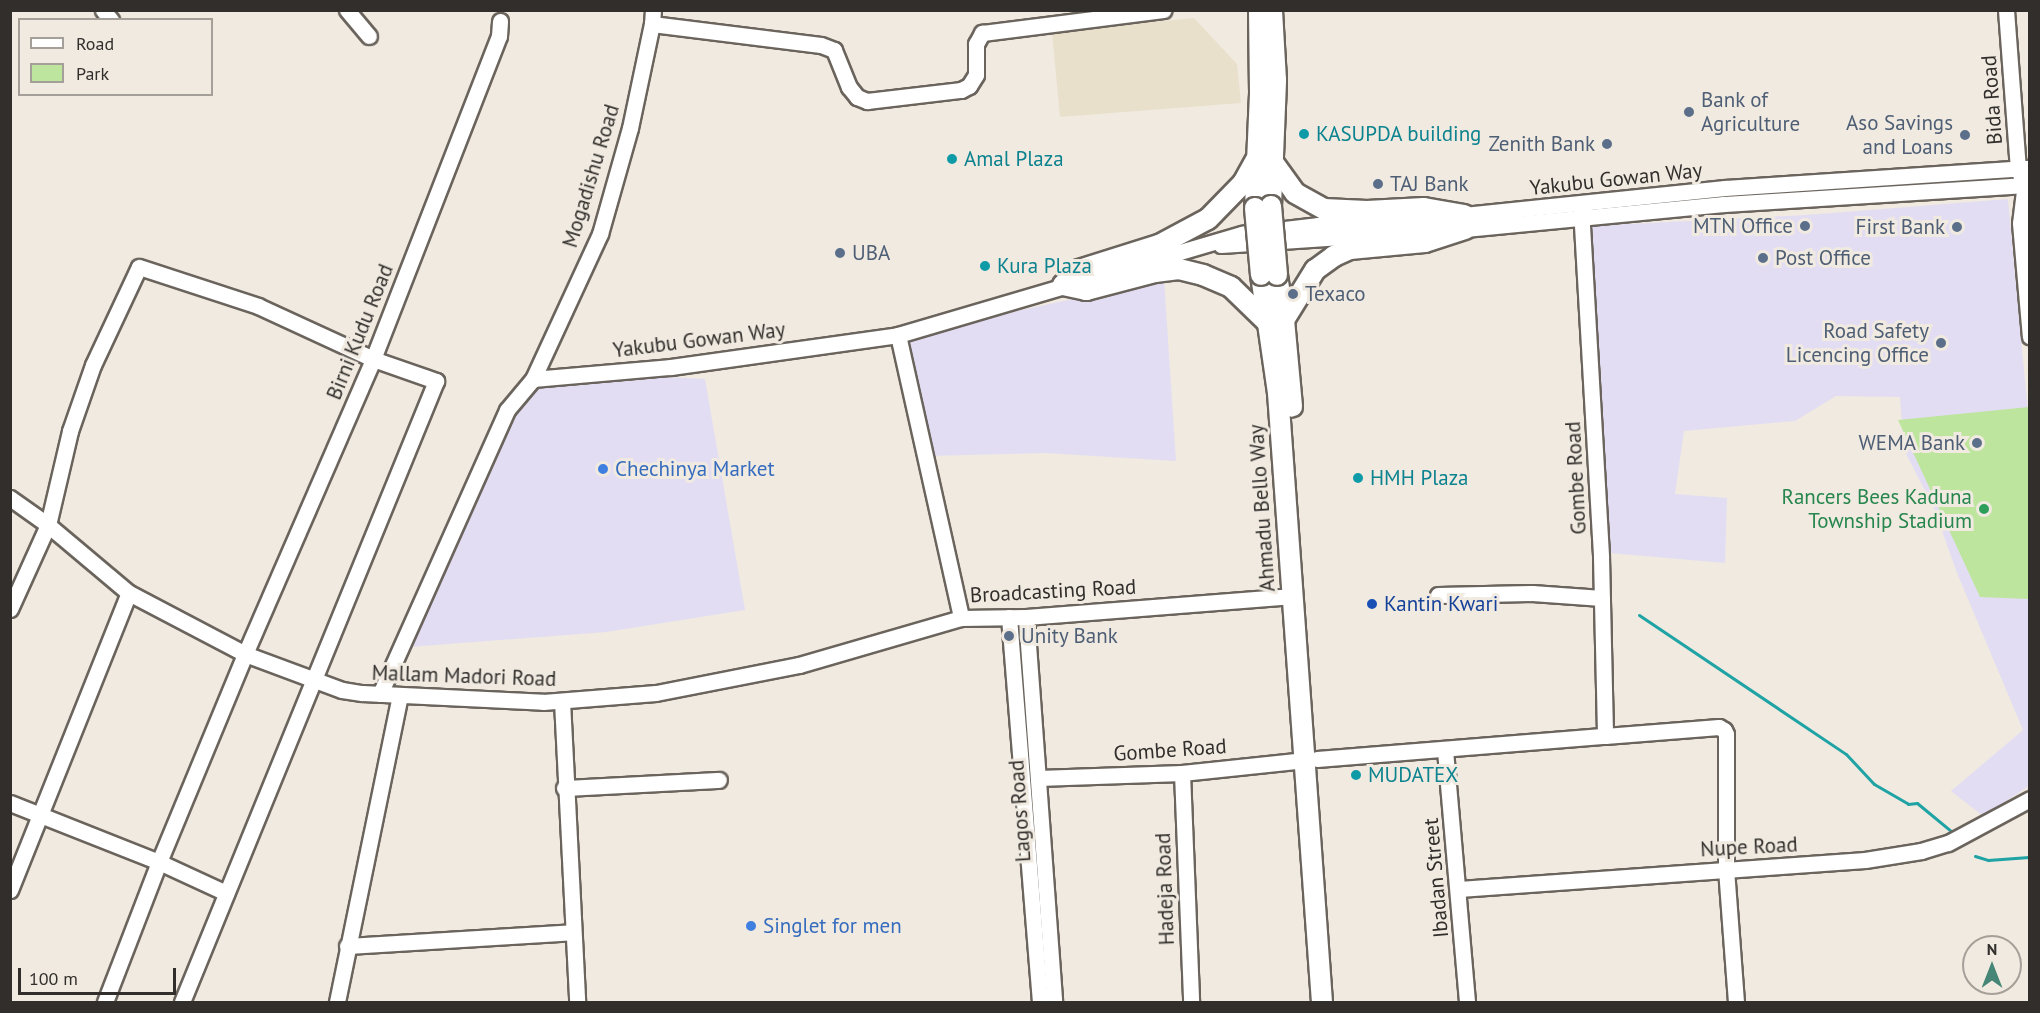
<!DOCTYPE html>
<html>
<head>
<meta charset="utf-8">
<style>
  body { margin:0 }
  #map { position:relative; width:2040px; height:1013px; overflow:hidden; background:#f0eae1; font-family:"PT Sans",sans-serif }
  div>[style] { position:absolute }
  .commercial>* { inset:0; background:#e3ddf3 }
  .industrial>* { inset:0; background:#e9e0cb }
  .green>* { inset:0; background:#bee59e }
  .stream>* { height:3px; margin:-1.5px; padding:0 1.5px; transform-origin:1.5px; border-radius:1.5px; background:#1fa3a4 }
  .roads { filter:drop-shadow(2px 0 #6a645d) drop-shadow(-2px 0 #6a645d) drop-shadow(0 2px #6a645d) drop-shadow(0 -2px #6a645d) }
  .minor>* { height:15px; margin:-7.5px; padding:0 7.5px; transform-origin:7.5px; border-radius:7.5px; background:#fff }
  .major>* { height:20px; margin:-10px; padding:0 10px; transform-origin:10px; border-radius:10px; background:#fff }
  .bridges { filter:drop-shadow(2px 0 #6a645d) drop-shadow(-2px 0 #6a645d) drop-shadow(0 2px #6a645d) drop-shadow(0 -2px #6a645d) }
  .major-bridge>* { height:20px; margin:-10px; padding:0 10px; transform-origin:10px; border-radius:10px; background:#fff }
  .dots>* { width:16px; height:16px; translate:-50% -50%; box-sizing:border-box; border:3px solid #f0eae1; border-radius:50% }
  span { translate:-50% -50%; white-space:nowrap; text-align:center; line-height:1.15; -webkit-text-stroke:6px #f0eae1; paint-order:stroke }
  .service-label { font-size:21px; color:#4e5e75 }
  .left { translate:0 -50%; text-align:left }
  .right { translate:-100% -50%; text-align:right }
  .street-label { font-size:21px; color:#312e2b }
  .culture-label { font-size:21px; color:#0d838f }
  .shop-label { font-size:21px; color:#366cbe }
  .leisure-label { font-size:21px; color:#27864d }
  .transit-label { font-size:21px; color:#164399 }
  .frame { position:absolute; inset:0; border:12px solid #312e2b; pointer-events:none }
  .legend { position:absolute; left:18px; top:18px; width:195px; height:78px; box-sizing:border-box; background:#f0eae1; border:2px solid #a49f98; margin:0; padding:8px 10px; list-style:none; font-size:18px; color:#312e2b }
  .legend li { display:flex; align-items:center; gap:12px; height:30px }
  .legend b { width:30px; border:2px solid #a49f98 }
  .north { position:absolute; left:1962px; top:935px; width:60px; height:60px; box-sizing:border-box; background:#f0eae1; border:2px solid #a49f98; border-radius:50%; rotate:0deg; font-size:16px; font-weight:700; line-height:24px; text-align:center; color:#312e2b }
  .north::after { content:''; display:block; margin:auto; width:21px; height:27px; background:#458676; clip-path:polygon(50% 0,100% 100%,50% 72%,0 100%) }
  .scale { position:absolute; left:18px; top:968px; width:158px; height:27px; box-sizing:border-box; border:3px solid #312e2b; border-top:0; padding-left:8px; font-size:18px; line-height:21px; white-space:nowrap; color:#312e2b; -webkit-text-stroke:4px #f0eae1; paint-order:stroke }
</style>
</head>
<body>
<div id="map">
  <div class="commercial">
    <i style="clip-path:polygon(2008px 199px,2030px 434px,2029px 786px,1983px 816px,1951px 791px,2023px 730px,1957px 573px,1934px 508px,1904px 450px,1900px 397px,1836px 396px,1795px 421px,1684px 431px,1675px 494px,1727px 498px,1725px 563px,1610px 553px,1590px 226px,1806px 215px)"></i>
    <i style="clip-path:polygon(1164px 279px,1176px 461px,1045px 453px,928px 456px,907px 335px)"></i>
    <i style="clip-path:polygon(629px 375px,705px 379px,745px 610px,606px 632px,410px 647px,433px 582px,512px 415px,522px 400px,549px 379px)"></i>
  </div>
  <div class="industrial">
    <i style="clip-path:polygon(1194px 18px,1237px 64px,1241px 103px,1060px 117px,1052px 32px)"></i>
  </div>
  <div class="green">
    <i style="clip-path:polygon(2029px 407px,2029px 599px,1980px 597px,1898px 420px)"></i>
  </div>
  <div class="stream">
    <i style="left:1639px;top:615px;width:249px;rotate:33.9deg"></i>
    <i style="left:1846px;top:754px;width:41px;rotate:47deg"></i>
    <i style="left:1874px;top:784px;width:39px;rotate:30deg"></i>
    <i style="left:1908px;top:804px;width:9px;rotate:-6deg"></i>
    <i style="left:1917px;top:803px;width:45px;rotate:39.6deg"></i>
    <i style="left:1975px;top:856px;width:14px;rotate:17deg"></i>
    <i style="left:1988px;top:860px;width:41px;rotate:-4.2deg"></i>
    <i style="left:2029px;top:857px;width:42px;rotate:88.6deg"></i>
  </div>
  <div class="roads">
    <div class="minor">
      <i style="left:103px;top:10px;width:13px;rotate:51deg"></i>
      <i style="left:347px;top:10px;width:34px;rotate:50deg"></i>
      <i style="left:2006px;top:10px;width:158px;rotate:85.7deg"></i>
      <i style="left:2018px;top:168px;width:38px;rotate:72deg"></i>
      <i style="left:652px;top:24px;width:170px;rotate:7.1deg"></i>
      <i style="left:821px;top:45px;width:14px;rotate:21deg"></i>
      <i style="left:834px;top:50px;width:40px;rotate:68deg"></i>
      <i style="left:849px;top:87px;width:13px;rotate:51deg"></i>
      <i style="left:857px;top:97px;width:11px;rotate:22deg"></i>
      <i style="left:867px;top:101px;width:95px;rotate:-6.7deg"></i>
      <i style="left:961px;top:90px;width:9px;rotate:-27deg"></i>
      <i style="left:969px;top:86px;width:13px;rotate:-58deg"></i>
      <i style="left:976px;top:75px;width:31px;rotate:-90deg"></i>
      <i style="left:976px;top:44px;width:13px;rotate:-61deg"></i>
      <i style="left:982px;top:33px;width:183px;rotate:-7.2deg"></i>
      <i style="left:2024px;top:191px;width:32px;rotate:97deg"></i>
      <i style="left:2020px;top:223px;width:114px;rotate:85deg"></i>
      <i style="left:1581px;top:208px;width:350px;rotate:86.7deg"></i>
      <i style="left:1601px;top:557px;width:179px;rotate:88.7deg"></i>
      <i style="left:1221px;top:245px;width:245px;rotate:-3.8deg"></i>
      <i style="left:1465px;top:229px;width:260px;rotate:-5.5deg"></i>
      <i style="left:1724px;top:204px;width:307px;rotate:-3.6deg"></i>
      <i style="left:898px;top:335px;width:290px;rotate:77.4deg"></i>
      <i style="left:533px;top:379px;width:160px;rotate:-65.2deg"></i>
      <i style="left:600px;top:234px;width:110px;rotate:-74.2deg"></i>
      <i style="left:630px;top:128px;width:106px;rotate:-78.1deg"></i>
      <i style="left:652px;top:24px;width:14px;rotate:-86deg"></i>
      <i style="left:10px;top:498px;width:47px;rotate:35.4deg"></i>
      <i style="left:48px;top:525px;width:106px;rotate:40deg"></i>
      <i style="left:129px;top:593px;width:131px;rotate:27.7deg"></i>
      <i style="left:245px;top:654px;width:103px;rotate:20.4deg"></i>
      <i style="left:342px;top:690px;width:20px;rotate:9deg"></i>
      <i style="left:362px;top:693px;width:181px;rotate:2.8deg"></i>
      <i style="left:543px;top:702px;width:113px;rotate:-4.6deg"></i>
      <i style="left:656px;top:693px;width:146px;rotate:-11.1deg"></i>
      <i style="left:799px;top:665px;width:169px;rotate:-16.2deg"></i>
      <i style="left:961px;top:618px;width:65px;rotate:-0.9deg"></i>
      <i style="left:1026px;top:617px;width:268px;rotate:-4.5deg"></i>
      <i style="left:1438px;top:595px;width:94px;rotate:-1.2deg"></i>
      <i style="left:1532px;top:593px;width:70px;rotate:4.1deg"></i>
      <i style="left:10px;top:609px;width:92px;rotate:-65.7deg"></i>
      <i style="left:48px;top:525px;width:97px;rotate:-76.8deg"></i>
      <i style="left:70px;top:431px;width:70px;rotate:-70.8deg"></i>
      <i style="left:93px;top:365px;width:108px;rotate:-64.9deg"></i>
      <i style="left:139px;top:267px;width:125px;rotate:18.1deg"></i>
      <i style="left:258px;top:306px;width:127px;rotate:24.7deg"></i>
      <i style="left:373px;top:359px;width:67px;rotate:19.2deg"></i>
      <i style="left:436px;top:381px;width:671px;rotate:112.25deg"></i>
      <i style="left:1009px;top:617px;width:386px;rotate:85.4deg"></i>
      <i style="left:1026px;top:617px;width:386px;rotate:85.8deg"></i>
      <i style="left:380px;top:694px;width:311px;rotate:-65.9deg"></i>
      <i style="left:507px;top:410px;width:40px;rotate:-50deg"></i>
      <i style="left:533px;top:379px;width:139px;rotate:-5deg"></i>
      <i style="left:671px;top:367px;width:229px;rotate:-8deg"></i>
      <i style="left:898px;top:335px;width:359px;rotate:-16.4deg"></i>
      <i style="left:1242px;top:234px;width:77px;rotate:-6.8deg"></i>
      <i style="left:1318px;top:225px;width:146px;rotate:-3.9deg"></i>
      <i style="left:1464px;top:215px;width:262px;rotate:-5.9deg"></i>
      <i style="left:1725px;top:188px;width:306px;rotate:-3.8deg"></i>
      <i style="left:562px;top:701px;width:301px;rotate:87.1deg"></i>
      <i style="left:1445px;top:750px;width:253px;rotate:85deg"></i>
      <i style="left:1317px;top:759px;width:289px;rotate:-4.6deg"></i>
      <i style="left:1605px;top:736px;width:114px;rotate:-4.5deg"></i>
      <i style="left:1719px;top:727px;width:6px;rotate:31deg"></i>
      <i style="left:1724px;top:730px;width:4px;rotate:63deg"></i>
      <i style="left:1726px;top:734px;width:135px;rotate:90deg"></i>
      <i style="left:1726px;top:869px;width:133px;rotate:85.7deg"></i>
      <i style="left:1182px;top:773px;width:229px;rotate:87.7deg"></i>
      <i style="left:1038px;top:778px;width:144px;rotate:-2deg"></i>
      <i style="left:1182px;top:773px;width:124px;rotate:-6deg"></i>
      <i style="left:564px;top:788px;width:155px;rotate:-3deg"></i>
      <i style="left:10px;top:803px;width:160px;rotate:21.6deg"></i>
      <i style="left:159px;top:862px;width:74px;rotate:24.8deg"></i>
      <i style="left:1459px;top:889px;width:407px;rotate:-4.1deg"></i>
      <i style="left:1865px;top:860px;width:57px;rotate:-9.1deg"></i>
      <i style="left:1921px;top:851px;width:28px;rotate:-17deg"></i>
      <i style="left:1948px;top:843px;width:93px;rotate:-28.2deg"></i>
      <i style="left:10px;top:890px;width:320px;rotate:-68.2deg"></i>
      <i style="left:347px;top:946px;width:226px;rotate:-3.5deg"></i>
      <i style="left:105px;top:1002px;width:150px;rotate:-68.9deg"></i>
      <i style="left:159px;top:862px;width:225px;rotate:-67.5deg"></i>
      <i style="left:245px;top:654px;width:322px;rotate:-66.5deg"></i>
      <i style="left:373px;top:359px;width:347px;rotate:-68.7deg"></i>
      <i style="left:499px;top:36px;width:15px;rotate:-86deg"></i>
      <i style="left:337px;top:1002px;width:313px;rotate:-78.4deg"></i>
    </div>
    <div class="major">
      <i style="left:1272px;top:161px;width:39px;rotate:54deg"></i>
      <i style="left:1295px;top:193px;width:33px;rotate:29deg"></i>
      <i style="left:1324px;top:209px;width:43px;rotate:2.7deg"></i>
      <i style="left:1367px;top:211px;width:57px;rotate:-3deg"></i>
      <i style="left:1424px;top:208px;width:41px;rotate:9.9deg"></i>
      <i style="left:1271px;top:206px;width:126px;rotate:-87.7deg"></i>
      <i style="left:1276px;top:80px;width:70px;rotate:-93.3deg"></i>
      <i style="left:1255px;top:208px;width:116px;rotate:-87.5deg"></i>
      <i style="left:1260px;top:92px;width:82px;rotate:-90.7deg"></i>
      <i style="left:1261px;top:275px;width:119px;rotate:81.8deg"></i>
      <i style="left:1278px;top:393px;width:611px;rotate:85.87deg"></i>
      <i style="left:1277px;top:275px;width:46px;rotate:81.2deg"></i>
      <i style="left:1284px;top:320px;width:87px;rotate:84.7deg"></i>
      <i style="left:1063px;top:285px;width:22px;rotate:-43deg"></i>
      <i style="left:1079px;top:270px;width:84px;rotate:-17.4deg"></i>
      <i style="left:1159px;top:245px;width:55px;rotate:-28deg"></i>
      <i style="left:1208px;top:219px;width:50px;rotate:-45.8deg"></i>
      <i style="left:1243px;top:183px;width:26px;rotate:-61deg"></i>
      <i style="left:1063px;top:285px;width:24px;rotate:12deg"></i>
      <i style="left:1086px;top:290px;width:71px;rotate:-14.6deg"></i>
      <i style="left:1155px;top:272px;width:24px;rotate:-7deg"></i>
      <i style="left:1179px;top:269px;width:25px;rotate:14deg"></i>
      <i style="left:1203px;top:275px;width:30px;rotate:23deg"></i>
      <i style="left:1231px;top:287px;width:50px;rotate:44.2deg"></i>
      <i style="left:1284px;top:320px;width:59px;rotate:-58.2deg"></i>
      <i style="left:1315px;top:270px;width:24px;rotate:-36deg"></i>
      <i style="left:1334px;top:256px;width:17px;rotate:-24deg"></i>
      <i style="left:1350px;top:249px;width:75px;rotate:-5.3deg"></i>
      <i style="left:1425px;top:242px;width:42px;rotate:-18deg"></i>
    </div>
  </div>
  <div class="bridges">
    <div class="major-bridge">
      <i style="left:1271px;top:206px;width:69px;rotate:85deg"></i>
      <i style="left:1255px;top:208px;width:67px;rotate:84.9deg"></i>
    </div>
  </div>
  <div class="dots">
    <i style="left:1689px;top:112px;background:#5c6f8a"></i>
    <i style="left:1304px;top:134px;background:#0f9aa8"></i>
    <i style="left:1965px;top:135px;background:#5c6f8a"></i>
    <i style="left:1607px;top:144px;background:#5c6f8a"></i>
    <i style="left:952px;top:159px;background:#0f9aa8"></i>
    <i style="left:1378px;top:184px;background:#5c6f8a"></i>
    <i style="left:1805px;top:226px;background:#5c6f8a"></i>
    <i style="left:1957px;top:227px;background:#5c6f8a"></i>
    <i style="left:840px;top:253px;background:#5c6f8a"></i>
    <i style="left:1763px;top:258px;background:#5c6f8a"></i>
    <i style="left:985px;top:266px;background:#0f9aa8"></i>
    <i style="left:1293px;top:294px;background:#5c6f8a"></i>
    <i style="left:1941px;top:343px;background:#5c6f8a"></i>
    <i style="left:1977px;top:443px;background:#5c6f8a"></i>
    <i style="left:603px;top:469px;background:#3f7fe0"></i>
    <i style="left:1358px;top:478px;background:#0f9aa8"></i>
    <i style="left:1984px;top:509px;background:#2e9e5b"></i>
    <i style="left:1372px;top:604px;background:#1a4fb4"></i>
    <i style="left:1009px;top:636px;background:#5c6f8a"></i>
    <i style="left:1356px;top:775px;background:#0f9aa8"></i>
    <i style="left:751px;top:926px;background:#3f7fe0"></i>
  </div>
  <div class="service-label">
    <span class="left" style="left:1701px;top:112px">Bank of<br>Agriculture</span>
    <span class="right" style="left:1953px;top:135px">Aso Savings<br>and Loans</span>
    <span class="right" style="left:1595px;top:144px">Zenith Bank</span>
    <span class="left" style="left:1390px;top:184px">TAJ Bank</span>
    <span class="right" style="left:1793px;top:226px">MTN Office</span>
    <span class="right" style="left:1945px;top:227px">First Bank</span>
    <span class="left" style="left:852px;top:253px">UBA</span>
    <span class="left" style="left:1775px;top:258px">Post Office</span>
    <span class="left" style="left:1305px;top:294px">Texaco</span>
    <span class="right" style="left:1929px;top:343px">Road Safety<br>Licencing Office</span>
    <span class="right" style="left:1965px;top:443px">WEMA Bank</span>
    <span class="left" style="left:1021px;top:636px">Unity Bank</span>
  </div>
  <div class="street-label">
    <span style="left:1992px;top:100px;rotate:-94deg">Bida Road</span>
    <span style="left:591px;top:176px;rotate:-73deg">Mogadishu Road</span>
    <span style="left:1616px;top:179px;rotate:-6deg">Yakubu Gowan Way</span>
    <span style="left:360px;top:332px;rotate:-68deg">Birni Kudu Road</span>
    <span style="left:699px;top:340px;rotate:-7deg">Yakubu Gowan Way</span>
    <span style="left:1576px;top:478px;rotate:-93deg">Gombe Road</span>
    <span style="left:1262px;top:508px;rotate:-94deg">Ahmadu Bello Way</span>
    <span style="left:1053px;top:591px;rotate:-3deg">Broadcasting Road</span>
    <span style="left:464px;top:676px;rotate:2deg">Mallam Madori Road</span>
    <span style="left:1170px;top:750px;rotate:-4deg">Gombe Road</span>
    <span style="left:1020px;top:811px;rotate:-94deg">Lagos Road</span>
    <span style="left:1749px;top:847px;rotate:-3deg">Nupe Road</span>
    <span style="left:1436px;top:878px;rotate:-95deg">Ibadan Street</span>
    <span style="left:1165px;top:889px;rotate:-92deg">Hadeja Road</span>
  </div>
  <div class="culture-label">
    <span class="left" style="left:1316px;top:134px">KASUPDA building</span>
    <span class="left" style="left:964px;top:159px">Amal Plaza</span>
    <span class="left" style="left:997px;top:266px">Kura Plaza</span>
    <span class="left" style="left:1370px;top:478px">HMH Plaza</span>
    <span class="left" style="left:1368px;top:775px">MUDATEX</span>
  </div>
  <div class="shop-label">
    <span class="left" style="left:615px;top:469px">Chechinya Market</span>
    <span class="left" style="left:763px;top:926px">Singlet for men</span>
  </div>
  <div class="leisure-label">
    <span class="right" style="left:1972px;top:509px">Rancers Bees Kaduna<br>Township Stadium</span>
  </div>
  <div class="transit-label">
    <span class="left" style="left:1384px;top:604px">Kantin Kwari</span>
  </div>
  <div class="frame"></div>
  <ul class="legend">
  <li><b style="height:8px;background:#fff"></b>Road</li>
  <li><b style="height:16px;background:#bee59e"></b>Park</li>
  </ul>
  <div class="north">N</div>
  <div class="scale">100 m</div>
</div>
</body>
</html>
